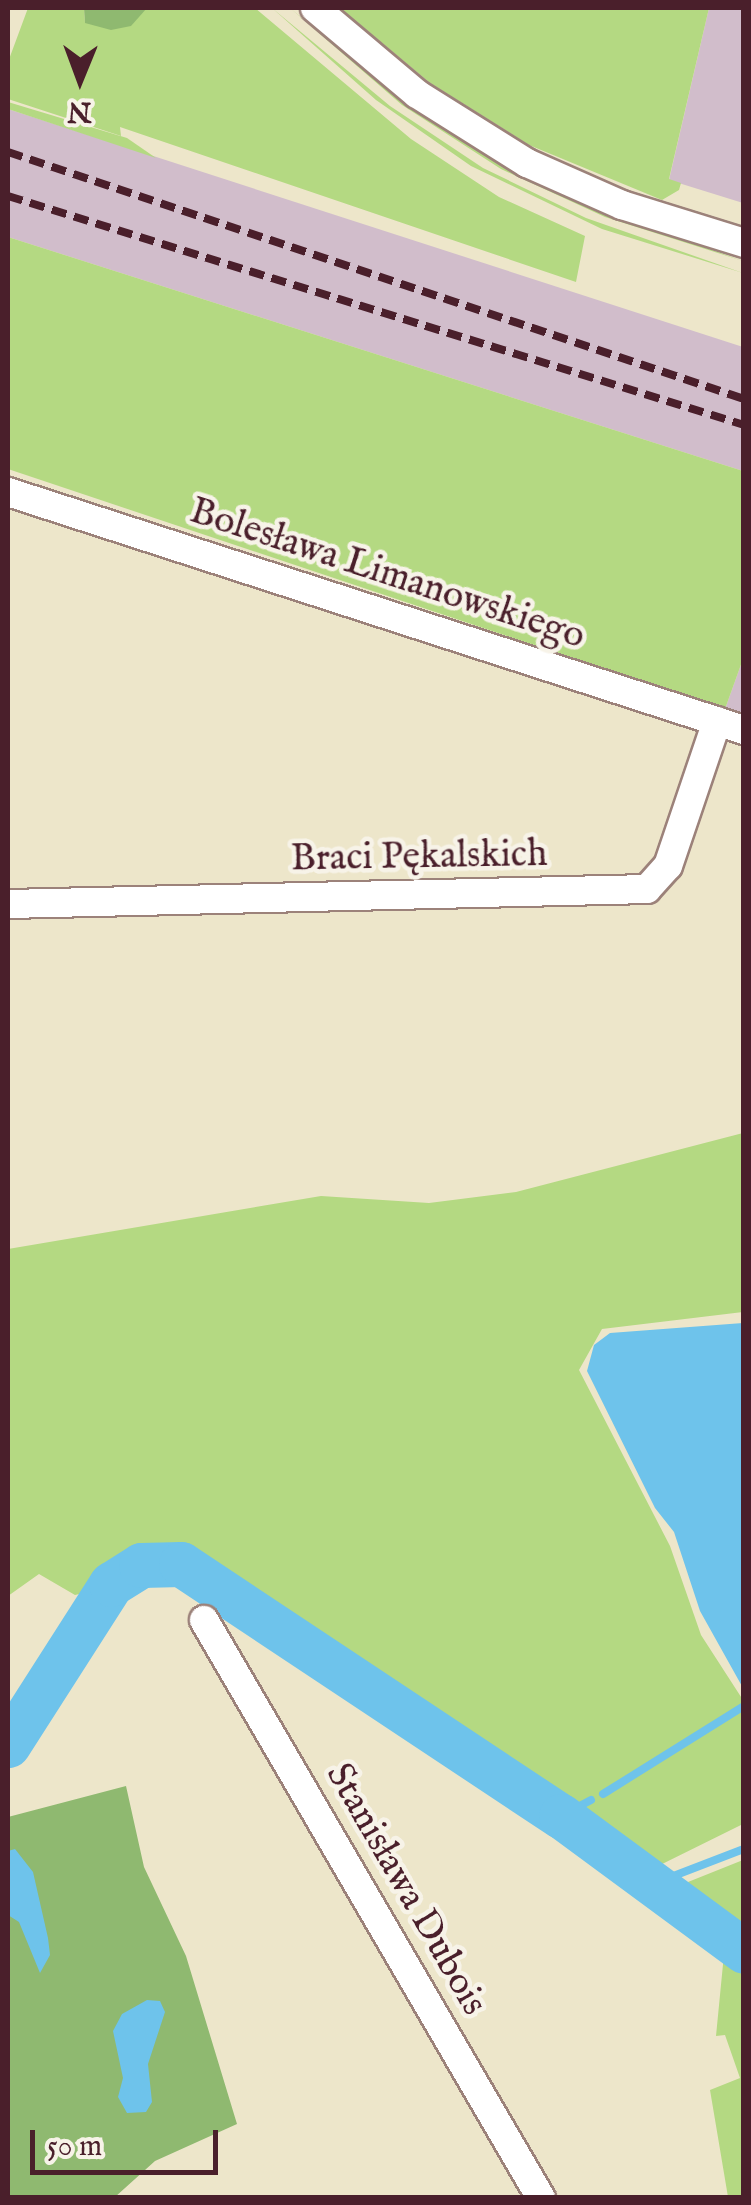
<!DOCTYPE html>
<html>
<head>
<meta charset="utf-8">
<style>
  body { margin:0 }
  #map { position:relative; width:751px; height:2205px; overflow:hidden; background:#ede6ca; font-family:"IM FELL English",serif }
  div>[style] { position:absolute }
  .industrial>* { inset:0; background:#d1bdcb }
  .green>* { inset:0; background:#b4d982 }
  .forest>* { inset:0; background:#8fb970 }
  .water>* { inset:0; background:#6ec3eb }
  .stream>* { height:8px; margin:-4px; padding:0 4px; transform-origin:4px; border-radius:4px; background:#6ec3eb }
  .river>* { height:45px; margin:-22.5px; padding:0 22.5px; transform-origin:22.5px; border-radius:22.5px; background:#6ec3eb }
  .roads { filter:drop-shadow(2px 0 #9c827a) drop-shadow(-2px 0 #9c827a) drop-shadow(0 2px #9c827a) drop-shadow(0 -2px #9c827a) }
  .minor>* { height:28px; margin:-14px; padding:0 14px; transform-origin:14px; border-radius:14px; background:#fff }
  .rail>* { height:8px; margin-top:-4px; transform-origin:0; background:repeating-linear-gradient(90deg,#4a1f2b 0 15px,transparent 0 23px) }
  span { translate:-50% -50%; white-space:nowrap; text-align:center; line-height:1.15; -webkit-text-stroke:9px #f7f3e8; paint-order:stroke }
  .street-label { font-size:38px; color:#4a1f2b }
  .frame { position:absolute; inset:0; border:10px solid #4a1f2b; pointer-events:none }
  .north { position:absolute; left:30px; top:30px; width:100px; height:100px; -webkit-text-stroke:8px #f7f3e8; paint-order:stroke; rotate:181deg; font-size:28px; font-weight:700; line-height:40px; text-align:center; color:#4a1f2b }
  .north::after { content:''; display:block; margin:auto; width:35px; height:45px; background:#4a1f2b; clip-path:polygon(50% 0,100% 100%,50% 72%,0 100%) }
  .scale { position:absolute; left:30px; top:2130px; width:188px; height:45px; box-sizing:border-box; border:5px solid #4a1f2b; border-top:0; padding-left:12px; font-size:30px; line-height:35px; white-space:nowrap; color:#4a1f2b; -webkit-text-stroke:8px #f7f3e8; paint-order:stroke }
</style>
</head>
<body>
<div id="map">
  <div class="industrial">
    <i style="clip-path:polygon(709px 8px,743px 8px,743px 203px,669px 180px)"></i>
    <i style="clip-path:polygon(8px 109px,743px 347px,743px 471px,8px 237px)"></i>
    <i style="clip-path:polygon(743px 659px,743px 714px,725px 709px)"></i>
  </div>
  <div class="green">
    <i style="clip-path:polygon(28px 8px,84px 8px,85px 23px,147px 8px,255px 8px,411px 139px,499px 197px,585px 236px,576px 282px,120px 127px,121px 136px,8px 99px,8px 62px)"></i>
    <i style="clip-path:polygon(272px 8px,390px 106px,483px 168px,586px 218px,743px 273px,602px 229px,471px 166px,376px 100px)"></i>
    <i style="clip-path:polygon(290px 8px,393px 94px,489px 158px,582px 204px,743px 261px,605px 217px,501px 169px,402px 105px)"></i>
    <i style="clip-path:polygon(340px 8px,709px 8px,669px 179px,681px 183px,679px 190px,662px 200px,529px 145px,430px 83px)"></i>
    <i style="clip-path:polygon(8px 102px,127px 138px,156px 158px,8px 109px)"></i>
    <i style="clip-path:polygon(8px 237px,743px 471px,743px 659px,725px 709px,8px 469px)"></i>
    <i style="clip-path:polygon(743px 1133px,743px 1312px,602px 1329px,579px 1370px,670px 1546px,701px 1635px,743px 1700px,743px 1824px,648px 1871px,335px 1643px,188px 1556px,129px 1559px,93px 1591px,75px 1595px,39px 1574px,8px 1596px,8px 1249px,321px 1196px,429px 1203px,516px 1192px)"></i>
    <i style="clip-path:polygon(743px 1860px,743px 1943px,694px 1907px,683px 1884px)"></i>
    <i style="clip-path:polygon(724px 1954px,743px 1965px,743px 2197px,728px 2197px,710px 2090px,740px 2078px,725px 2035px,716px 2036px)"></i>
  </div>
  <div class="forest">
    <i style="clip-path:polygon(84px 8px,147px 8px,131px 26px,111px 30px,85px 23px)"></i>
    <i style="clip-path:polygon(126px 1786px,144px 1867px,186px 1956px,237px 2124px,155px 2161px,115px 2197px,8px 2196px,8px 1817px)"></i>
  </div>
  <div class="water">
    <i style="clip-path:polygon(743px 1323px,744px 1323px,743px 1688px,700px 1611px,674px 1532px,655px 1508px,587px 1371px,594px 1345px,610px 1333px)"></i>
    <i style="clip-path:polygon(15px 1849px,33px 1872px,48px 1938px,50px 1955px,40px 1973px,19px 1922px,8px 1915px,8px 1851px)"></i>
    <i style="clip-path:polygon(147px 2000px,160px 2001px,165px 2012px,148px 2064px,152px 2102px,146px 2112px,127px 2113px,118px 2097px,123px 2078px,113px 2031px,122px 2014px)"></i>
  </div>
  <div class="stream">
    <i style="left:603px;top:1794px;width:166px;rotate:-32deg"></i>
    <i style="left:561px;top:1816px;width:34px;rotate:-28deg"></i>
    <i style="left:650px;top:1885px;width:101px;rotate:-21deg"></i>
  </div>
  <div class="river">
    <i style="left:8px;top:1745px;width:191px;rotate:-57.4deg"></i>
    <i style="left:111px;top:1584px;width:36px;rotate:-32deg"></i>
    <i style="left:141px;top:1565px;width:40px;rotate:-1.4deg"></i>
    <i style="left:181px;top:1564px;width:456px;rotate:33.6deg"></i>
    <i style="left:561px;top:1816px;width:227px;rotate:36.4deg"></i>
  </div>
  <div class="roads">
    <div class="minor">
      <i style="left:315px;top:8px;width:133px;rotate:40.1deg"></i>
      <i style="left:417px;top:94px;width:130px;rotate:32.1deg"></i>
      <i style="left:527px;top:163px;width:104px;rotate:23.9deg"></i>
      <i style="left:622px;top:205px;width:128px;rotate:17.3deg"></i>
      <i style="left:8px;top:492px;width:774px;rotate:17.92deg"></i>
      <i style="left:8px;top:904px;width:639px;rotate:-1.34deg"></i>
      <i style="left:647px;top:889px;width:31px;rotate:-48deg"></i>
      <i style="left:668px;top:866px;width:153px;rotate:-71.3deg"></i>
      <i style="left:204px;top:1620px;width:669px;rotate:59.76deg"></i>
    </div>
  </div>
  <div class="rail">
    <i style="left:8px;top:152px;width:776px;rotate:18.55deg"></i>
    <i style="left:8px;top:196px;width:771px;rotate:17.28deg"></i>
  </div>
  <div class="street-label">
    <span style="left:387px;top:575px;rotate:18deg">Bolesława Limanowskiego</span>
    <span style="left:419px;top:858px;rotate:-1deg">Braci Pękalskich</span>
    <span style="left:405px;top:1890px;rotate:60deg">Stanisława Dubois</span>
  </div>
  <div class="frame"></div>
  <div class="north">N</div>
  <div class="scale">50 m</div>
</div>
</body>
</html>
